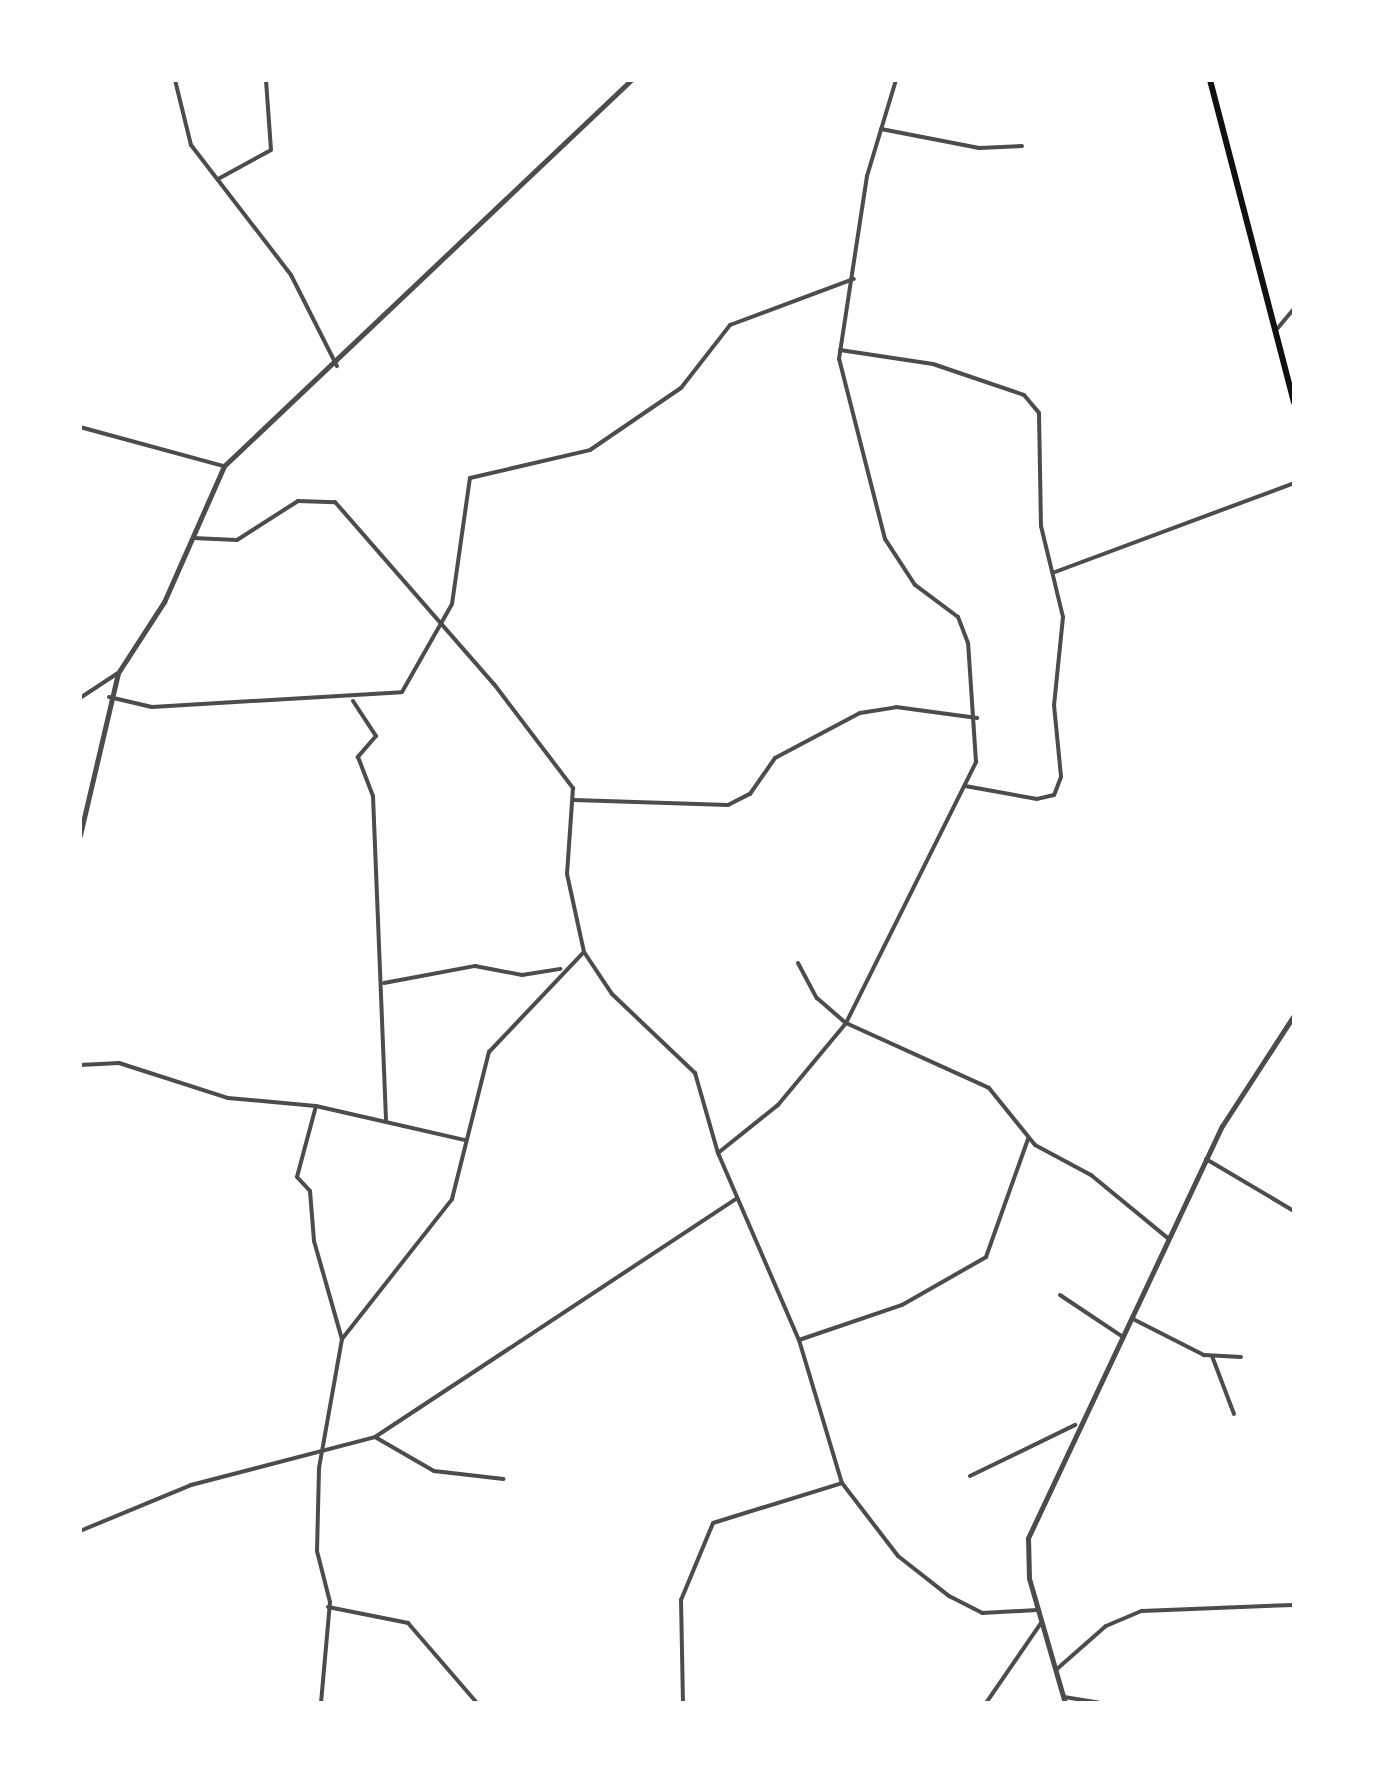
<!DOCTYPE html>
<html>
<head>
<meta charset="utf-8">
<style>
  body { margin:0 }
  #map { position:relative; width:1374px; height:1783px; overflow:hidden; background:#fff; font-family:"Open Sans",sans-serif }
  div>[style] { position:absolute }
  .minor>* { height:4px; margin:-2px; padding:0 2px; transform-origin:2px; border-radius:2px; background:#4c4c4c }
  .tertiary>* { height:5px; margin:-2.5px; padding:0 2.5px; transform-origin:2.5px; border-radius:2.5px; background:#4c4c4c }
  .secondary>* { height:6px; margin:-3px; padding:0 3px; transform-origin:3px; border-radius:3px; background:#111 }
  span { translate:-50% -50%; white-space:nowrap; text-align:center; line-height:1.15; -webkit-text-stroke:8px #fff; paint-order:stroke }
  .frame { position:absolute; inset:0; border:82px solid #fff; pointer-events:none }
</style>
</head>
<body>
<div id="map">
  <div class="minor">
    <i style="left:175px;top:80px;width:67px;rotate:76.2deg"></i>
    <i style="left:191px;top:145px;width:164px;rotate:52.4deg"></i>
    <i style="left:291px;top:275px;width:102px;rotate:63.2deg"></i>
    <i style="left:881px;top:129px;width:100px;rotate:11deg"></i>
    <i style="left:979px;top:148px;width:43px;rotate:-2.7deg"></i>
    <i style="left:218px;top:179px;width:60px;rotate:-28.7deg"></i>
    <i style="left:271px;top:150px;width:70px;rotate:-94.1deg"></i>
    <i style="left:1277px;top:329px;width:26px;rotate:-50deg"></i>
    <i style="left:840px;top:350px;width:94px;rotate:8.6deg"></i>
    <i style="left:933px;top:364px;width:96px;rotate:18.8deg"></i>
    <i style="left:1024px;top:395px;width:23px;rotate:50deg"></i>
    <i style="left:1039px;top:413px;width:113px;rotate:89deg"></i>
    <i style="left:1041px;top:526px;width:94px;rotate:76.4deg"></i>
    <i style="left:1063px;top:617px;width:88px;rotate:95.8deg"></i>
    <i style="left:1054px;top:705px;width:72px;rotate:84.4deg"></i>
    <i style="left:1061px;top:777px;width:19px;rotate:111deg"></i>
    <i style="left:1054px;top:795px;width:17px;rotate:167deg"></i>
    <i style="left:1037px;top:799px;width:73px;rotate:-169.8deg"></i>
    <i style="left:80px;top:427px;width:149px;rotate:15.2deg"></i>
    <i style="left:193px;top:538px;width:44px;rotate:2.6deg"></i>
    <i style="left:237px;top:540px;width:72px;rotate:-32.6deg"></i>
    <i style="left:298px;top:501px;width:37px;rotate:2deg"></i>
    <i style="left:335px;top:502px;width:242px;rotate:48.9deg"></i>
    <i style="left:494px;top:684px;width:131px;rotate:52.8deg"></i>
    <i style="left:573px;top:788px;width:86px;rotate:94deg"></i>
    <i style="left:567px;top:874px;width:80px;rotate:77.7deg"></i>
    <i style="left:584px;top:952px;width:50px;rotate:56.3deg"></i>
    <i style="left:612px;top:994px;width:115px;rotate:43.6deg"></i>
    <i style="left:695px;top:1073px;width:83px;rotate:74deg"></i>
    <i style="left:718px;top:1153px;width:204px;rotate:66.6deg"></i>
    <i style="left:799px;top:1340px;width:149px;rotate:73.3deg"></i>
    <i style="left:842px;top:1483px;width:92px;rotate:52.5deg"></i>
    <i style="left:898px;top:1556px;width:65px;rotate:38.1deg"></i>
    <i style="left:949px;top:1596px;width:37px;rotate:27deg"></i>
    <i style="left:982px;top:1613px;width:55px;rotate:-3.1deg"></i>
    <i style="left:1055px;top:572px;width:255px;rotate:-20.4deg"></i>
    <i style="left:109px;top:697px;width:44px;rotate:13.1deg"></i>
    <i style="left:152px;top:707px;width:250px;rotate:-3.4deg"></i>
    <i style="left:402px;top:692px;width:101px;rotate:-60.4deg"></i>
    <i style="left:452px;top:604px;width:127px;rotate:-81.9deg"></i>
    <i style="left:470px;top:478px;width:123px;rotate:-13.1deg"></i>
    <i style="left:590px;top:450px;width:110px;rotate:-34.3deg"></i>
    <i style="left:681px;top:388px;width:80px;rotate:-52.1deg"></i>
    <i style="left:730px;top:325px;width:132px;rotate:-20.4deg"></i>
    <i style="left:80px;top:698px;width:45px;rotate:-33.3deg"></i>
    <i style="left:353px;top:701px;width:42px;rotate:56.7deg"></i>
    <i style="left:376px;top:736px;width:28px;rotate:131deg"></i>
    <i style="left:358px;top:757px;width:42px;rotate:69deg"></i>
    <i style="left:373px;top:796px;width:326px;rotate:87.7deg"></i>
    <i style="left:574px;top:800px;width:154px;rotate:1.9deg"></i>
    <i style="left:728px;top:805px;width:25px;rotate:-27deg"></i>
    <i style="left:750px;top:794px;width:44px;rotate:-55.2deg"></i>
    <i style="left:775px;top:758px;width:96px;rotate:-27.9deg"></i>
    <i style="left:860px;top:713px;width:36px;rotate:-9deg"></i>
    <i style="left:896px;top:707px;width:82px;rotate:7.7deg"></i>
    <i style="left:798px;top:963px;width:40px;rotate:62deg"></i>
    <i style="left:817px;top:998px;width:38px;rotate:41deg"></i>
    <i style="left:846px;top:1023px;width:157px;rotate:24.4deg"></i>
    <i style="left:989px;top:1088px;width:73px;rotate:51.1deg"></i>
    <i style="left:1035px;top:1145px;width:64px;rotate:28.2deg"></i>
    <i style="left:1091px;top:1175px;width:101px;rotate:39.4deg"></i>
    <i style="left:384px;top:983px;width:93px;rotate:-10.6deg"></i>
    <i style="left:475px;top:966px;width:48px;rotate:10.8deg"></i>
    <i style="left:522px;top:975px;width:39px;rotate:-9deg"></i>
    <i style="left:80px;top:1065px;width:39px;rotate:-3deg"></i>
    <i style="left:119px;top:1063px;width:114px;rotate:17.8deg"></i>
    <i style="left:228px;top:1098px;width:88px;rotate:5.2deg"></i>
    <i style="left:316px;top:1106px;width:153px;rotate:12.9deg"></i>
    <i style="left:316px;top:1106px;width:73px;rotate:105deg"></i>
    <i style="left:297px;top:1177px;width:19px;rotate:47deg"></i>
    <i style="left:310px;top:1191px;width:50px;rotate:85.4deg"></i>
    <i style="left:314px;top:1241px;width:102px;rotate:74.1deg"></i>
    <i style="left:718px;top:1153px;width:77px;rotate:-38.7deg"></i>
    <i style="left:778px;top:1105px;width:107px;rotate:-50.3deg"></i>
    <i style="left:846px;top:1023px;width:292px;rotate:-63.5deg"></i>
    <i style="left:976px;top:762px;width:119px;rotate:-93.8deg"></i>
    <i style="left:968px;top:643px;width:28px;rotate:-111deg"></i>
    <i style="left:958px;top:617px;width:54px;rotate:-143.3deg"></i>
    <i style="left:915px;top:585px;width:55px;rotate:-123.1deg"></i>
    <i style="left:885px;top:539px;width:186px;rotate:-104.3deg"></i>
    <i style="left:839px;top:359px;width:185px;rotate:-81.3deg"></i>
    <i style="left:867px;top:176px;width:100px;rotate:-73.2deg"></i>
    <i style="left:1206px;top:1159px;width:102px;rotate:30.6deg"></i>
    <i style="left:1060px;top:1295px;width:76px;rotate:33.7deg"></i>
    <i style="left:1133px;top:1319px;width:80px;rotate:26.9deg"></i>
    <i style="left:1204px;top:1355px;width:37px;rotate:3deg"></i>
    <i style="left:799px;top:1340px;width:109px;rotate:-18.8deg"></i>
    <i style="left:902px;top:1305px;width:97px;rotate:-29.7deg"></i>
    <i style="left:986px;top:1257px;width:125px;rotate:-70.4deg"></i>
    <i style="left:1212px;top:1356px;width:62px;rotate:69.2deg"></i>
    <i style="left:375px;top:1437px;width:68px;rotate:30deg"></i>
    <i style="left:434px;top:1471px;width:70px;rotate:6.5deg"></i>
    <i style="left:970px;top:1476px;width:117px;rotate:-25.9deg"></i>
    <i style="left:80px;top:1531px;width:120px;rotate:-22.5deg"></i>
    <i style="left:191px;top:1485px;width:190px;rotate:-14.6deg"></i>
    <i style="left:375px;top:1437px;width:432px;rotate:-33.4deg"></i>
    <i style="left:328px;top:1607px;width:82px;rotate:11.3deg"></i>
    <i style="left:408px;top:1623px;width:106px;rotate:49.2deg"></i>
    <i style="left:1057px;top:1669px;width:65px;rotate:-41.3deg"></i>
    <i style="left:1106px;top:1626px;width:39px;rotate:-23deg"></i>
    <i style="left:1142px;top:1611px;width:152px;rotate:-2.3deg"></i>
    <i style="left:1064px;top:1697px;width:36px;rotate:9deg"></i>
    <i style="left:321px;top:1703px;width:101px;rotate:-84.9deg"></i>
    <i style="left:330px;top:1602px;width:53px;rotate:-104.3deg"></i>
    <i style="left:317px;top:1551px;width:83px;rotate:-88.6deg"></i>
    <i style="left:319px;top:1468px;width:131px;rotate:-79.9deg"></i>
    <i style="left:342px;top:1339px;width:178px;rotate:-51.8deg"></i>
    <i style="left:452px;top:1199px;width:152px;rotate:-75.9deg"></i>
    <i style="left:489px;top:1052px;width:137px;rotate:-46.5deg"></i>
    <i style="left:683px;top:1703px;width:103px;rotate:-91.1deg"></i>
    <i style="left:681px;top:1600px;width:83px;rotate:-67.4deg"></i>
    <i style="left:713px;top:1523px;width:135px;rotate:-17.2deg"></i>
    <i style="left:986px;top:1703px;width:97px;rotate:-55.5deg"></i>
  </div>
  <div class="tertiary">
    <i style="left:80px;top:835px;width:166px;rotate:-76.8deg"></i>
    <i style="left:118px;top:673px;width:85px;rotate:-57.1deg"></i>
    <i style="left:164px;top:602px;width:149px;rotate:-66.2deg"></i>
    <i style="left:224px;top:466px;width:561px;rotate:-43.48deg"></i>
    <i style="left:1065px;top:1703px;width:130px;rotate:-106.1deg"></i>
    <i style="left:1029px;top:1578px;width:40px;rotate:-91.4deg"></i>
    <i style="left:1028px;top:1538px;width:455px;rotate:-64.8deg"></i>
    <i style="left:1222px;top:1126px;width:132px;rotate:-57deg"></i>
  </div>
  <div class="secondary">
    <i style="left:1210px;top:80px;width:333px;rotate:75.4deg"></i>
  </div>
  <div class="frame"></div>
</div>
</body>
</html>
